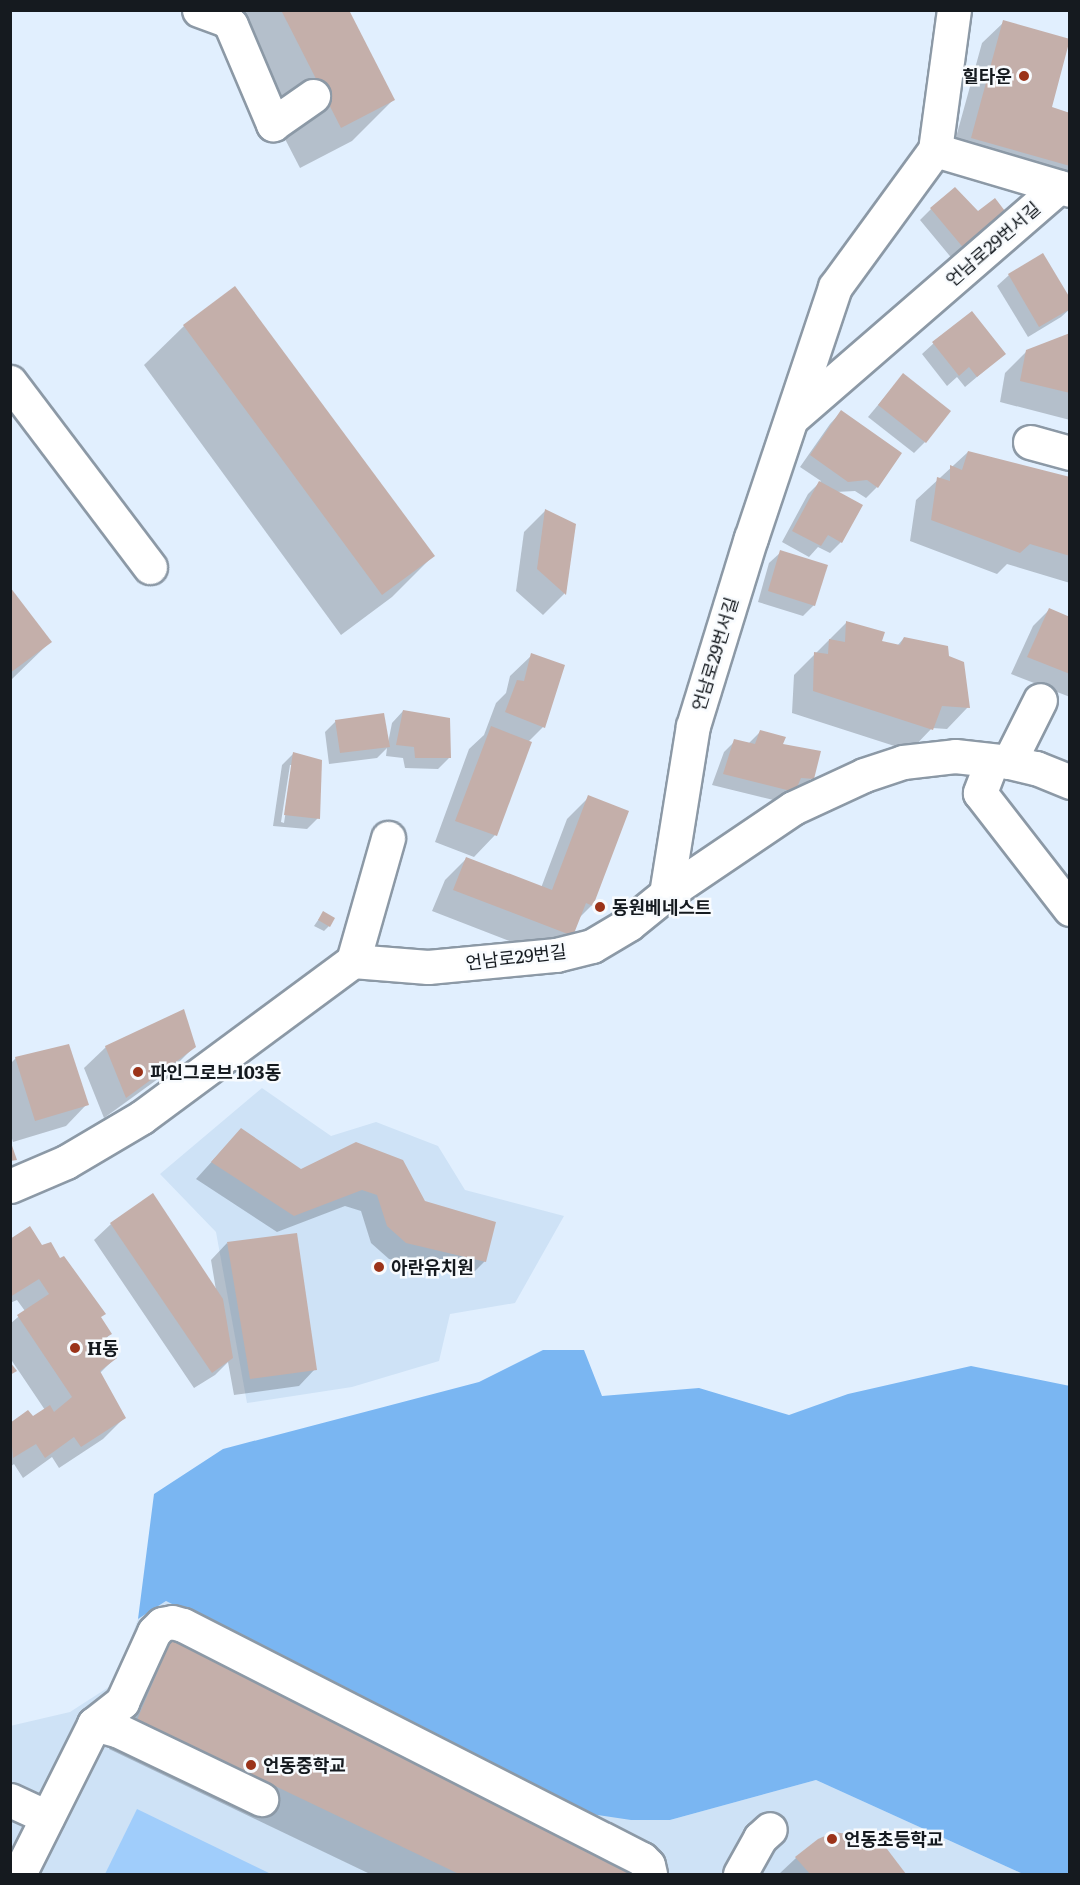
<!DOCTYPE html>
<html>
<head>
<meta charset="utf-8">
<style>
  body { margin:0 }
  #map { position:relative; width:1080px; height:1885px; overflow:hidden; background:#e1effe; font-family:Literata,"Noto Sans KR",serif }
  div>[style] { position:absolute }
  .built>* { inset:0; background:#cee2f6 }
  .green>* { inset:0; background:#a0cdfb }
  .forest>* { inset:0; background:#7ab6f2 }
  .shadow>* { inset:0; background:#0003 }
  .building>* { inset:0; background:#c4afaa }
  .roads { filter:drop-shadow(2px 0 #8c99a6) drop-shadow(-2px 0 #8c99a6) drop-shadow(0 2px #8c99a6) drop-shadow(0 -2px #8c99a6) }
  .minor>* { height:33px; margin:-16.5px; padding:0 16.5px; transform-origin:16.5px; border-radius:16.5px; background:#fff }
  .dots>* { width:16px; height:16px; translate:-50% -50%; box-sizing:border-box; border:3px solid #f8fbfe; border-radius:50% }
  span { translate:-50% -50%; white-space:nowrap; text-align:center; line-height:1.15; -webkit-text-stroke:5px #f8fbfe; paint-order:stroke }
  .poi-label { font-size:18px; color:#151a1f; font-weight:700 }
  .right { translate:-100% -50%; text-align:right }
  .left { translate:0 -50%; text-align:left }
  .street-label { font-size:18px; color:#151a1f }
  .frame { position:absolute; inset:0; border:12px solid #151a1f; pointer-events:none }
</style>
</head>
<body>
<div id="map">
  <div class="built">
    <i style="clip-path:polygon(262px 1088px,331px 1136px,376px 1122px,438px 1146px,465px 1190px,564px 1216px,515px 1303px,450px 1314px,439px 1361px,352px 1387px,247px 1403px,216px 1232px,160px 1174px)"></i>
    <i style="clip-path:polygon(166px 1601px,591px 1814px,670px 1820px,816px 1780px,1023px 1874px,11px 1874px,10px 1726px,70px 1712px,115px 1683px,138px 1619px)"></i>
  </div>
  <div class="green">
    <i style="clip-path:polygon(137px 1809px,271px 1874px,105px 1874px)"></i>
  </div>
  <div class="forest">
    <i style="clip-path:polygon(543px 1350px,584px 1350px,602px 1396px,699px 1388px,789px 1415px,848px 1394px,971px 1366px,1070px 1386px,1069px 1874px,1023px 1874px,816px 1780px,670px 1820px,631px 1820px,591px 1814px,166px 1601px,138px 1619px,154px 1494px,223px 1449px,479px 1382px)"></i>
  </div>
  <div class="shadow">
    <i style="clip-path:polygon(223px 10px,347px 10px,393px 100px,352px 141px,300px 168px,220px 13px)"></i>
    <i style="clip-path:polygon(1004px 22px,1050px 108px,1070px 114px,1070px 193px,950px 159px,982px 43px)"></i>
    <i style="clip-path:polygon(931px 209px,978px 213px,1006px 215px,954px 261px,920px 220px)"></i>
    <i style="clip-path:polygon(1009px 275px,1070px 301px,1070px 309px,1061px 317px,1028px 337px,997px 286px)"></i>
    <i style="clip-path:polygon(235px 288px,433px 556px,392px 597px,341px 635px,144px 365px,184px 326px)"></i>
    <i style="clip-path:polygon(1070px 334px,1070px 420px,1000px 402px,1005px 373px,1027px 351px)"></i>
    <i style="clip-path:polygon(934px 343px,1004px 354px,965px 387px,957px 377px,947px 386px,922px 354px)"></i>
    <i style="clip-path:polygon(903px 375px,925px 442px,914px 453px,868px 417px)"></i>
    <i style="clip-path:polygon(841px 412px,877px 487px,866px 498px,855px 491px,836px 492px,841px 542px,830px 553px,818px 547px,809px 557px,782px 542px,808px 494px,821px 481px,800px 467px,830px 424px)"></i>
    <i style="clip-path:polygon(968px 452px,1070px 478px,1070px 583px,1007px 564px,997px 574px,910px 541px,916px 500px)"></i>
    <i style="clip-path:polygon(545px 511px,574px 525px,564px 594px,543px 615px,516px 591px,524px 532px)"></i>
    <i style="clip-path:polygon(781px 552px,814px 605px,803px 616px,758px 602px,769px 563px)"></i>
    <i style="clip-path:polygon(10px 589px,50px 642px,10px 681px)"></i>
    <i style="clip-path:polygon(1049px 610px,1070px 619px,1070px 697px,1011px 674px,1033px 626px)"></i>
    <i style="clip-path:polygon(847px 622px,881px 643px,897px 646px,904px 638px,968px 707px,947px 729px,932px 728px,910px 751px,792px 713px,794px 675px)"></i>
    <i style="clip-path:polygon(532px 655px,543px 727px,528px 742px,495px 835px,474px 857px,435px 842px,469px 749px,484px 735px,496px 703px,506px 693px,510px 676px)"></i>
    <i style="clip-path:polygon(403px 711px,449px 758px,438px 769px,405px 768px,403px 758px,386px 756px,387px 748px,377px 758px,329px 764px,325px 732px,336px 721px,388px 743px,392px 723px)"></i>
    <i style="clip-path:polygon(760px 732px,781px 745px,812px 778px,782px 802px,712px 785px,724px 752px,735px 741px,749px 743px)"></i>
    <i style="clip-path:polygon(evenodd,293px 754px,318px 818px,307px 829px,273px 826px,282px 765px,293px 754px,290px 765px,293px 765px,284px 823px,281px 822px,290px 765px)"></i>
    <i style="clip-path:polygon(589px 797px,592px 905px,578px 919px,572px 935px,551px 957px,432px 911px,445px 880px,466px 859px,541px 888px,567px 819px)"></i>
    <i style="clip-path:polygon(323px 913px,329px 926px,324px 931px,314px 926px)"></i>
    <i style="clip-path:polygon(195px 1046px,173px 1068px,104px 1118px,84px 1068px,106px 1047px)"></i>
    <i style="clip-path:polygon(16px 1058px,87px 1104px,66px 1126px,13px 1142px,10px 1132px,10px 1064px)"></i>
    <i style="clip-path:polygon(225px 1147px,301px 1171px,424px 1202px,485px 1261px,468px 1278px,389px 1259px,371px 1243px,361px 1211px,345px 1206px,277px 1232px,196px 1179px)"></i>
    <i style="clip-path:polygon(111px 1224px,216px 1290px,211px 1260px,227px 1243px,315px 1369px,299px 1386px,234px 1395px,228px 1362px,215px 1375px,194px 1388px,94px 1240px)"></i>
    <i style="clip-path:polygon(10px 1241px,42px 1247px,110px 1334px,105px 1340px,115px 1358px,99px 1374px,124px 1418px,103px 1439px,59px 1468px,52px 1457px,23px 1478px,14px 1464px,10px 1467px,10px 1425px,32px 1418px,45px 1410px,10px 1358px,10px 1324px,25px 1311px,17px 1300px,10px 1303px)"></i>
    <i style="clip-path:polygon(173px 1639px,630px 1868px,628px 1874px,370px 1874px,109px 1749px,144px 1668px)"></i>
    <i style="clip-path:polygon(883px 1846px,905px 1874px,779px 1874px,796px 1858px)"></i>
  </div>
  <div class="building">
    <i style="clip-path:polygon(281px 10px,349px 10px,395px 100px,341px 128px)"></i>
    <i style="clip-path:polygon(1003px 20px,1070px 39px,1052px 107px,1070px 113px,1070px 166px,971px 138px)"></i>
    <i style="clip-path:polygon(955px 187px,978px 211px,995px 198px,1008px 215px,966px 251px,930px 208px)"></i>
    <i style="clip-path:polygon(1043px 253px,1070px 298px,1070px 309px,1039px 327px,1008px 274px)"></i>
    <i style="clip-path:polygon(235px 286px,435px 556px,382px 595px,183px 325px)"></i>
    <i style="clip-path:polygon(972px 311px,1006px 354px,977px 377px,969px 367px,959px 376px,932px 342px)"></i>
    <i style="clip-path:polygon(1070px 333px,1070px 393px,1020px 381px,1026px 350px)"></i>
    <i style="clip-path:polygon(903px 373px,951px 411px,926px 443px,878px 405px)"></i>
    <i style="clip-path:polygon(841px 410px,902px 453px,878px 488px,867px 480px,848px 482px,810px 455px)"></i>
    <i style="clip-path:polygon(968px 451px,1070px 477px,1070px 556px,1030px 544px,1020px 553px,931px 520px,937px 477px,950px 481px,950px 465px,962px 470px)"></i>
    <i style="clip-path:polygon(819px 481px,863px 505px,842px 543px,828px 535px,821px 546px,792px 531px)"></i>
    <i style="clip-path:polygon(545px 509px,576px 524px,566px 595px,537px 569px)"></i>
    <i style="clip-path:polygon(780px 550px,828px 565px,815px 606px,768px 591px)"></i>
    <i style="clip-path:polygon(10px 587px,52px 642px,10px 673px)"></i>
    <i style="clip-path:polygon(1049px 608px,1070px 617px,1070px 674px,1027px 657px)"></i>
    <i style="clip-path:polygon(846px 621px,885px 632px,882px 641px,900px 645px,904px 637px,948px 646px,949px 656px,964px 662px,970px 708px,942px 706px,933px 730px,813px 691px,814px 652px,828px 654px,829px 639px,845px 642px)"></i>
    <i style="clip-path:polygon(531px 653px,565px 665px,545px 728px,505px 712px,517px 680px,524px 681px)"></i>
    <i style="clip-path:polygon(403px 710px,450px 718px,451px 758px,415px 758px,414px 747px,396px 745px)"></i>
    <i style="clip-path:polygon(384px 713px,390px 747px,340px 753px,335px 720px)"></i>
    <i style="clip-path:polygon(491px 726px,532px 742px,497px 836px,455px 821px)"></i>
    <i style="clip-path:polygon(760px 730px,786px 737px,783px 744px,821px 751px,814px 779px,801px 778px,795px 792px,723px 774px,734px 739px,755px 744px)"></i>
    <i style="clip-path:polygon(293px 752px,322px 760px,320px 819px,284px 815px)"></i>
    <i style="clip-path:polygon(588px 795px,629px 811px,593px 906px,586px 903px,573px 936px,453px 890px,466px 857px,552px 890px)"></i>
    <i style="clip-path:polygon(323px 911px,335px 918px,330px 927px,318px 920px)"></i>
    <i style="clip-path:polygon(184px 1009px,196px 1047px,126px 1098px,105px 1046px)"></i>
    <i style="clip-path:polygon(69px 1044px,89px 1105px,35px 1121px,15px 1057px)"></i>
    <i style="clip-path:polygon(241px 1128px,301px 1169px,356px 1142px,403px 1160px,425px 1201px,496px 1222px,486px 1262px,406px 1243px,387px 1226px,377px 1195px,362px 1190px,294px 1216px,211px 1162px)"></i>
    <i style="clip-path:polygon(10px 1140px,17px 1160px,10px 1161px)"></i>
    <i style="clip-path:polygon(153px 1193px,223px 1299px,233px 1358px,212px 1373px,110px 1223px)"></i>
    <i style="clip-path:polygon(30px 1226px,42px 1245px,51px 1242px,60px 1258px,64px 1256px,106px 1314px,101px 1317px,112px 1334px,105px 1338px,117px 1358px,100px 1371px,126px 1418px,81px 1447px,74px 1437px,45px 1458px,36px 1444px,13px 1458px,10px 1423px,28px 1410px,33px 1416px,50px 1405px,54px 1412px,72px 1397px,17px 1315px,49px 1294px,39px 1279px,10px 1297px,10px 1239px)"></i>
    <i style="clip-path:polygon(297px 1233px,317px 1370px,250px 1379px,227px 1242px)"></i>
    <i style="clip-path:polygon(10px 1362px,17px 1371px,10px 1375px)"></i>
    <i style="clip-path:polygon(172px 1637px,632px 1867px,629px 1874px,459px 1874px,137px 1720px)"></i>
    <i style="clip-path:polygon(834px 1832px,872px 1838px,884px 1845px,906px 1874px,810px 1874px,795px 1857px,818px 1839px)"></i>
  </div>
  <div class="roads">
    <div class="minor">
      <i style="left:199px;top:10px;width:29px;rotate:20deg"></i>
      <i style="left:226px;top:20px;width:7px;rotate:45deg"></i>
      <i style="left:231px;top:25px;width:108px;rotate:67deg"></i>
      <i style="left:273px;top:124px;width:49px;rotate:-35deg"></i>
      <i style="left:935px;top:150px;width:141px;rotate:16.5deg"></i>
      <i style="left:10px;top:382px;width:232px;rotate:52.9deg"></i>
      <i style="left:792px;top:418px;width:353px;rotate:-40.9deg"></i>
      <i style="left:1030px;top:442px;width:41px;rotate:15.4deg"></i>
      <i style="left:992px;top:761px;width:34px;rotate:111deg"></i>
      <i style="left:980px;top:793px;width:147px;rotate:52.2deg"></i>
      <i style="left:1009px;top:762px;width:69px;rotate:-63.4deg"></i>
      <i style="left:666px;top:894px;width:170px;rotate:-80.9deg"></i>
      <i style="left:693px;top:726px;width:197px;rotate:-72.9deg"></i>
      <i style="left:751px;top:538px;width:265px;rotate:-71.5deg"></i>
      <i style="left:835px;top:287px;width:170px;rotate:-53.9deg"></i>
      <i style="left:935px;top:150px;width:141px;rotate:-82.3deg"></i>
      <i style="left:353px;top:961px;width:128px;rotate:-74.1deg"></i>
      <i style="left:10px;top:1186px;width:61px;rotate:-23.2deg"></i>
      <i style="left:66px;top:1162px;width:88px;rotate:-30.6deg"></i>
      <i style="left:142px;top:1117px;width:262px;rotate:-36.5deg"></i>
      <i style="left:353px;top:961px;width:75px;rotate:4.6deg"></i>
      <i style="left:428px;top:967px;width:129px;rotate:-5.4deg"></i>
      <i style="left:556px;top:955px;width:37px;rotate:-14deg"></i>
      <i style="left:592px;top:946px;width:43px;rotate:-30.7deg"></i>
      <i style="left:629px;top:924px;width:48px;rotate:-39deg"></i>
      <i style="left:666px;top:894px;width:153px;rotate:-34.1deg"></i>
      <i style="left:793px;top:808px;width:78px;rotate:-24.9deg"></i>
      <i style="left:864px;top:775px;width:41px;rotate:-18.4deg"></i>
      <i style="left:903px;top:762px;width:52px;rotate:-6.6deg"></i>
      <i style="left:955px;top:756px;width:54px;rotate:6.3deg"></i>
      <i style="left:1009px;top:762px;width:28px;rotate:13deg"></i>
      <i style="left:1036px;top:768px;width:37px;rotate:22deg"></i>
      <i style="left:94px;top:1724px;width:24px;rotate:15deg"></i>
      <i style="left:117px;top:1730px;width:160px;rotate:25.6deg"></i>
      <i style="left:10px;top:1800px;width:41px;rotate:24.7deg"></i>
      <i style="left:19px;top:1874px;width:168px;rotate:-63.4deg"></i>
      <i style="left:94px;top:1724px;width:36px;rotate:-38deg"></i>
      <i style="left:122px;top:1702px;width:77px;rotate:-65.4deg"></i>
      <i style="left:154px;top:1632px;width:11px;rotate:-45deg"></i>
      <i style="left:162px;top:1624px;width:10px;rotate:-11deg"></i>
      <i style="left:172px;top:1622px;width:11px;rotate:15deg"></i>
      <i style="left:183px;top:1625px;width:515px;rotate:27.01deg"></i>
      <i style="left:642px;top:1859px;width:8px;rotate:45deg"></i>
      <i style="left:648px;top:1865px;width:9px;rotate:77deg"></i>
      <i style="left:740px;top:1874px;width:41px;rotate:-60.9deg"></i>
      <i style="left:760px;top:1838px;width:13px;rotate:-42deg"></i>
    </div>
  </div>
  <div class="dots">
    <i style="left:1024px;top:76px;background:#9b3319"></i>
    <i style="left:600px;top:907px;background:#9b3319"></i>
    <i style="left:138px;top:1072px;background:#9b3319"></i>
    <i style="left:379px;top:1267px;background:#9b3319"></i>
    <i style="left:75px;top:1348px;background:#9b3319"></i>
    <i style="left:251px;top:1765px;background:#9b3319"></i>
    <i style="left:832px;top:1839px;background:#9b3319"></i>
  </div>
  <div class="poi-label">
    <span class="right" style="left:1012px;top:76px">힐타운</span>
    <span class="left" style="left:612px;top:907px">동원베네스트</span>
    <span class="left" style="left:150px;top:1072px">파인그로브 103동</span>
    <span class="left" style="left:391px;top:1267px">아란유치원</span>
    <span class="left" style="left:87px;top:1348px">H동</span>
    <span class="left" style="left:263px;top:1765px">언동중학교</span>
    <span class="left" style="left:844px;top:1839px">언동초등학교</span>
  </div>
  <div class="street-label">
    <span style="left:993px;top:244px;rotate:-41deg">언남로29번서길</span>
    <span style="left:715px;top:654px;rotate:-73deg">언남로29번서길</span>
    <span style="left:516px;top:957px;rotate:-7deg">언남로29번길</span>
  </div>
  <div class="frame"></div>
</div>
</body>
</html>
